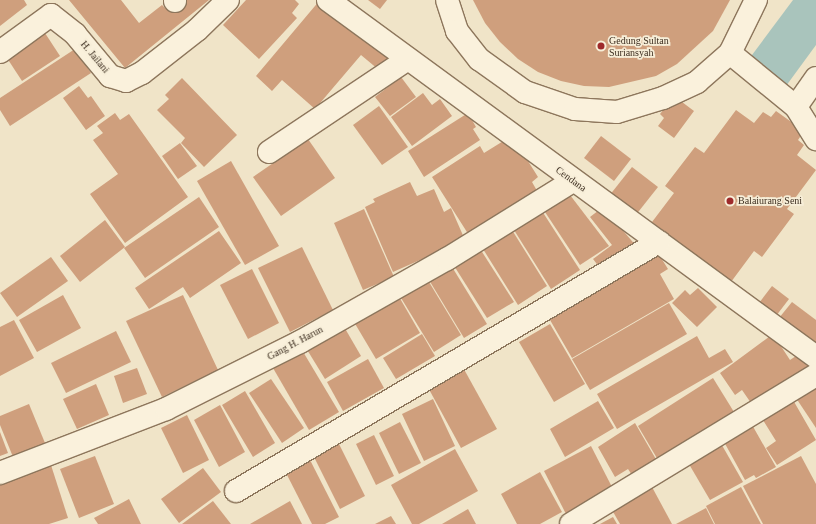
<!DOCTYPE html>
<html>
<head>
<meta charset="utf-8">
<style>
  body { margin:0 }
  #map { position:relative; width:816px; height:524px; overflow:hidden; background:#f0e4c8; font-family:Georgia,serif }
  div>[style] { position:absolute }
  .water>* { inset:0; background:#a9c4bc }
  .building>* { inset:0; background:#cf9f7d }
  .roads { filter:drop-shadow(1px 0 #8d765c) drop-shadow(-1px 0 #8d765c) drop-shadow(0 1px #8d765c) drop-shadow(0 -1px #8d765c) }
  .minor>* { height:22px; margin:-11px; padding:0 11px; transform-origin:11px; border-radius:11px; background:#faf1dc }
  .dots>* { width:11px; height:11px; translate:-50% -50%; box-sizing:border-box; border:2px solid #f7eed8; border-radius:50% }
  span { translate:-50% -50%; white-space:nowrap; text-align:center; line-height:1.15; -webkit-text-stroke:3.5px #f7eed8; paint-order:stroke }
  .poi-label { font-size:10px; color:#3d2e20 }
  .left { translate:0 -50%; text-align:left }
  .street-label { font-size:10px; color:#3d2e20 }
</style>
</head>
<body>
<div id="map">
  <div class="water">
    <i style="clip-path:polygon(793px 0,816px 0,816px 45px,786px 86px,749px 59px)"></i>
  </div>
  <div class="building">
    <i style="clip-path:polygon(0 0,24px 0,27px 5px,0 26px)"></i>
    <i style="clip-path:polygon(69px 0,121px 0,139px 23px,162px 5px,166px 9px,176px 0,209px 0,125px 68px)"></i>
    <i style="clip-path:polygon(246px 0,295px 0,299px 4px,292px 13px,297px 18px,259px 59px,223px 25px)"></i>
    <i style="clip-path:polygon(320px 0,388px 58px,379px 70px,361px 55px,315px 109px,282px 80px,272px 91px,256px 76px)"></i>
    <i style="clip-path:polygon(368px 0,387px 0,380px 9px)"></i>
    <i style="clip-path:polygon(473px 0,730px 0,713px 31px,677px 64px,656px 76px,609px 87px,584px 86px,561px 81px,538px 72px,518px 59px,500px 42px,485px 23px)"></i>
    <i style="clip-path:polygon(43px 30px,60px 56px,22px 81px,5px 55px)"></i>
    <i style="clip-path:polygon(75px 49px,91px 73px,10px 126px,0 110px,0 98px)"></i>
    <i style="clip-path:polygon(401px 77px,416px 97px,390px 116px,375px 97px)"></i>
    <i style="clip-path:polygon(182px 78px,237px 135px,204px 167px,181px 143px,185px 138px,157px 110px,169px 99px,165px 95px)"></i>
    <i style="clip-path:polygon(79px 86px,88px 98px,91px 96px,105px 116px,86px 130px,63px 98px)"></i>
    <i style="clip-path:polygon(423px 93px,432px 105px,440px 99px,452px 116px,412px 146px,391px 117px)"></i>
    <i style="clip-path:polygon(678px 99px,694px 111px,674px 138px,658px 126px,664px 118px,660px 114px,668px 104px,672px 107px)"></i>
    <i style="clip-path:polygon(379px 106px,408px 147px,382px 165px,353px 125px)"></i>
    <i style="clip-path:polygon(736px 110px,754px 123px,763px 112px,771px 117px,776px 111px,804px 131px,798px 140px,804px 145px,797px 155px,816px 170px,787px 209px,794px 214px,762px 257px,754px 251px,731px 282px,652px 222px,674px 193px,665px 186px,695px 147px,704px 153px)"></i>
    <i style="clip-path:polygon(115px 113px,120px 120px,129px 114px,188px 197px,125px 243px,90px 194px,118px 174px,93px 140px,103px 133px,97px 126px)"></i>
    <i style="clip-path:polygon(468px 113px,476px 127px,473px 129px,480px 140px,424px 177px,408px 151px)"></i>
    <i style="clip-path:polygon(601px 136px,631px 159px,614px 181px,584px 158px)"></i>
    <i style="clip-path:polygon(308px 139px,335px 178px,281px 216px,253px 177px)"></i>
    <i style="clip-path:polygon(505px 140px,509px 146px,516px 142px,538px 177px,532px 182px,540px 196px,472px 240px,432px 177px,480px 146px,484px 153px)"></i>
    <i style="clip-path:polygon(180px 143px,197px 166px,178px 179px,162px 156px)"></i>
    <i style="clip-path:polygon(231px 161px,279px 246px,245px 265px,197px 181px)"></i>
    <i style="clip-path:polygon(632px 167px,658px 187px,635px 216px,609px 196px)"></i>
    <i style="clip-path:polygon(410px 182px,417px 196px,434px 189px,444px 212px,451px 208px,465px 240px,393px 272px,365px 207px,375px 202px,373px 199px)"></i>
    <i style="clip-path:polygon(570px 195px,609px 246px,580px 265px,545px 212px)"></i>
    <i style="clip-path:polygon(199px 197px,219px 227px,145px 278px,124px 248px)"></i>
    <i style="clip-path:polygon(603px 207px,637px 247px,603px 272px,593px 259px,612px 245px,590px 217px)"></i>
    <i style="clip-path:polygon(364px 209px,394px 277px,363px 290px,334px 223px)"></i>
    <i style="clip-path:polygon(542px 211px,580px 270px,551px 289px,514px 230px)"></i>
    <i style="clip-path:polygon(105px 220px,125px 247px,80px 282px,60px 256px)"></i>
    <i style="clip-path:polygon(512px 230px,547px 286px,518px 305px,483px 249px)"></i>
    <i style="clip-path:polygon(219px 231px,241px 263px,190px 298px,183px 287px,149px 309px,135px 288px)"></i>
    <i style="clip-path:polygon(477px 244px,514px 302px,487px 318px,451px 261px)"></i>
    <i style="clip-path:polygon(302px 247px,333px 310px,290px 332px,258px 268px)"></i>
    <i style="clip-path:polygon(658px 253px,668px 269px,660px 274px,674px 299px,572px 358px,546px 313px)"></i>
    <i style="clip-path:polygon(51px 257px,68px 281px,17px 317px,0 293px)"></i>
    <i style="clip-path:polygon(449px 262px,487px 324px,464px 338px,426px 275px)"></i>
    <i style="clip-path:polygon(252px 269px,279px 323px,248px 339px,220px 285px)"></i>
    <i style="clip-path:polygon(426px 277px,461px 335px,434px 352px,398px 293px)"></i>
    <i style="clip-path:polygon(772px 286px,789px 299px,776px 316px,759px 303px)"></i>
    <i style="clip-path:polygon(698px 288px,717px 307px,697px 327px,672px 303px,685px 290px,690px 295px)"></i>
    <i style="clip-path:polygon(63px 295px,81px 328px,37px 352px,19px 320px)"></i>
    <i style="clip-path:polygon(183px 295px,218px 370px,162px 397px,126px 321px)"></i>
    <i style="clip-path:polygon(398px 295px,420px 333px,376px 359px,354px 322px)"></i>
    <i style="clip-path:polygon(792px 302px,816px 320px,816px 346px,779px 318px)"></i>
    <i style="clip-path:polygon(669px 303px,687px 334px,590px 390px,572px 359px)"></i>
    <i style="clip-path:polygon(14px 320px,34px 358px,0 376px,0 327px)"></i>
    <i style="clip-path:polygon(550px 324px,585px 384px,554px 402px,519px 342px)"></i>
    <i style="clip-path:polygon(343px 325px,361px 356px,325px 379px,306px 348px)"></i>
    <i style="clip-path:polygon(116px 331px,131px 362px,66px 393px,51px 363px)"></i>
    <i style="clip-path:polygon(422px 334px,435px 356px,396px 379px,383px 358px)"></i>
    <i style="clip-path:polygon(773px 334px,790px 360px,802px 352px,812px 366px,780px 388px,778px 384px,751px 403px,742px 390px,735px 395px,720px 373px)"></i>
    <i style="clip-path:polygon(697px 336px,709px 358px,725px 349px,733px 362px,617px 429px,597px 394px)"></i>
    <i style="clip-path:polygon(302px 350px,339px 412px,309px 430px,273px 368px)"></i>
    <i style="clip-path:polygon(368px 359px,384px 388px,343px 411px,327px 382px)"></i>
    <i style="clip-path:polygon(460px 362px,497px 429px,461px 448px,425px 382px)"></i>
    <i style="clip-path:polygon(137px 368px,147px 394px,123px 403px,114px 376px)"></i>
    <i style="clip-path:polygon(713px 378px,734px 412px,658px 460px,638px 426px)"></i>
    <i style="clip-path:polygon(271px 379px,304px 428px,282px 443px,249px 393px)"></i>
    <i style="clip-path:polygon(816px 381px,816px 428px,794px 395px)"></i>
    <i style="clip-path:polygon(96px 384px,109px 415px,77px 429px,63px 399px)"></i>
    <i style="clip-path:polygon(245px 391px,275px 443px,253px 457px,222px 405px)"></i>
    <i style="clip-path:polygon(789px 393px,816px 440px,777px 465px,766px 448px,776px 441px,758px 412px)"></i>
    <i style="clip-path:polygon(433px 399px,455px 446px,424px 461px,402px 414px)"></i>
    <i style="clip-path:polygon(598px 401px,614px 428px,565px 457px,550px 429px)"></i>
    <i style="clip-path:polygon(29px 404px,45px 443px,13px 457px,0 425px,0 416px)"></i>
    <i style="clip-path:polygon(220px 405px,245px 452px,219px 467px,194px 420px)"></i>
    <i style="clip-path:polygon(187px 415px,209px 460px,183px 473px,161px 428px)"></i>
    <i style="clip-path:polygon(400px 422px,421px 463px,399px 474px,379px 433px)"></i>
    <i style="clip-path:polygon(635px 423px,657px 461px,632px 475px,628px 469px,615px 477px,598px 447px)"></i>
    <i style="clip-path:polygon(751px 423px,776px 467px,756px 478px,754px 475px,745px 480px,723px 440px)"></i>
    <i style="clip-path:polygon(0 432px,8px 453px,0 456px)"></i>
    <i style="clip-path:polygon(374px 435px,394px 476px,376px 485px,356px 444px)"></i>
    <i style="clip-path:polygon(719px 440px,743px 482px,710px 500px,686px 459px)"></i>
    <i style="clip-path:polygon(338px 442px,365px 496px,340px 509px,313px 455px)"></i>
    <i style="clip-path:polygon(591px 446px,613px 489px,566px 514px,544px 471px)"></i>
    <i style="clip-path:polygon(455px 449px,478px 491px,419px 524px,412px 524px,391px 485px)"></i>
    <i style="clip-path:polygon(95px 456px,114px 504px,79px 518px,60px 469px)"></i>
    <i style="clip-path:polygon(801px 456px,816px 484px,816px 524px,763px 524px,743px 486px)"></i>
    <i style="clip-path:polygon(309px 458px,339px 517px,325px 524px,312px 524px,285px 471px)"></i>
    <i style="clip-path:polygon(50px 462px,68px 518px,49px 524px,0 524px,0 479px)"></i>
    <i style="clip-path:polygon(203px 468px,221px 492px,179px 523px,161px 499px)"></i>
    <i style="clip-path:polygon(540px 472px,562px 512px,540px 524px,517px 524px,501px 494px)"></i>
    <i style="clip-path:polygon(652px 487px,672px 524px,620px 524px,612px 510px)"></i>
    <i style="clip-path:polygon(741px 487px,761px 524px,715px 524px,706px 506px)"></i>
    <i style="clip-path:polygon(129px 499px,141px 524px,98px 524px,94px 518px)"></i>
    <i style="clip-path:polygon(213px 501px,231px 524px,182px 524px)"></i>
    <i style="clip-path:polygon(290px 501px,302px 524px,250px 524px)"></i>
    <i style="clip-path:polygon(706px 508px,714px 524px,676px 524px)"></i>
    <i style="clip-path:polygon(468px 509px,476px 524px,442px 524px)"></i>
    <i style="clip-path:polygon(391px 516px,396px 524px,375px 524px)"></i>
    <i style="clip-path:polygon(613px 517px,617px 524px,600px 524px)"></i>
  </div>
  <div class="roads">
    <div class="minor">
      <i style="left:175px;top:0;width:1px;rotate:90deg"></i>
      <i style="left:328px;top:0;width:605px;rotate:36.19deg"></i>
      <i style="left:447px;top:0;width:33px;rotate:72deg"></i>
      <i style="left:457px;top:31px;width:36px;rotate:52deg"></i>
      <i style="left:479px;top:59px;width:57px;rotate:35.7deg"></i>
      <i style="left:525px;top:92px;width:53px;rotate:18.8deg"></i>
      <i style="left:575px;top:109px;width:42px;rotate:4.1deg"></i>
      <i style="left:617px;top:112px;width:48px;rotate:-16.9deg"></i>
      <i style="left:663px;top:98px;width:38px;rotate:-25deg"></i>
      <i style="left:697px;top:82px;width:44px;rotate:-41.3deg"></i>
      <i style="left:730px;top:53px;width:59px;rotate:-63.9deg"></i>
      <i style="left:0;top:52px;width:63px;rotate:-36deg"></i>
      <i style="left:51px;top:15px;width:31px;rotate:38deg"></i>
      <i style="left:75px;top:34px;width:55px;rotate:50.2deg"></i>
      <i style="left:110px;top:76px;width:17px;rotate:17deg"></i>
      <i style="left:126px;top:81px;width:18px;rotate:-27deg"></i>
      <i style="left:142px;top:73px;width:70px;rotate:-38deg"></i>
      <i style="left:197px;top:30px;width:43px;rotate:-44.1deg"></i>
      <i style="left:730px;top:53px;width:85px;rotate:39.3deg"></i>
      <i style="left:816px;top:78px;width:35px;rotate:125deg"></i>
      <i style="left:796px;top:107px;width:38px;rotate:58deg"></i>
      <i style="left:269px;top:152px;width:167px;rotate:-33.8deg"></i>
      <i style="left:0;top:473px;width:178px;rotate:-21.1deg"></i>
      <i style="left:166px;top:409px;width:150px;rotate:-26.6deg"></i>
      <i style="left:300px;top:342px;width:169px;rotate:-29.5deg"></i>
      <i style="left:447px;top:259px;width:148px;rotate:-31.8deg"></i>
      <i style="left:236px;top:491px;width:491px;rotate:-30.5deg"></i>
      <i style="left:571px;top:524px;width:287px;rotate:-31.3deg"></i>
    </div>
  </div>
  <div class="dots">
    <i style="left:601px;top:46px;background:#9e2a2b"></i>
    <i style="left:730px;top:201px;background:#9e2a2b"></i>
  </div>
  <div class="poi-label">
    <span class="left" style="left:609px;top:46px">Gedung Sultan<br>Suriansyah</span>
    <span class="left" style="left:738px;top:201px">Balaiurang Seni</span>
  </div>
  <div class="street-label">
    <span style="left:95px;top:57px;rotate:50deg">H. Jailani</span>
    <span style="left:571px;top:179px;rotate:36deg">Cendana</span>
    <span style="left:295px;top:343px;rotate:-28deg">Gang H. Harun</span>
  </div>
</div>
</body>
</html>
